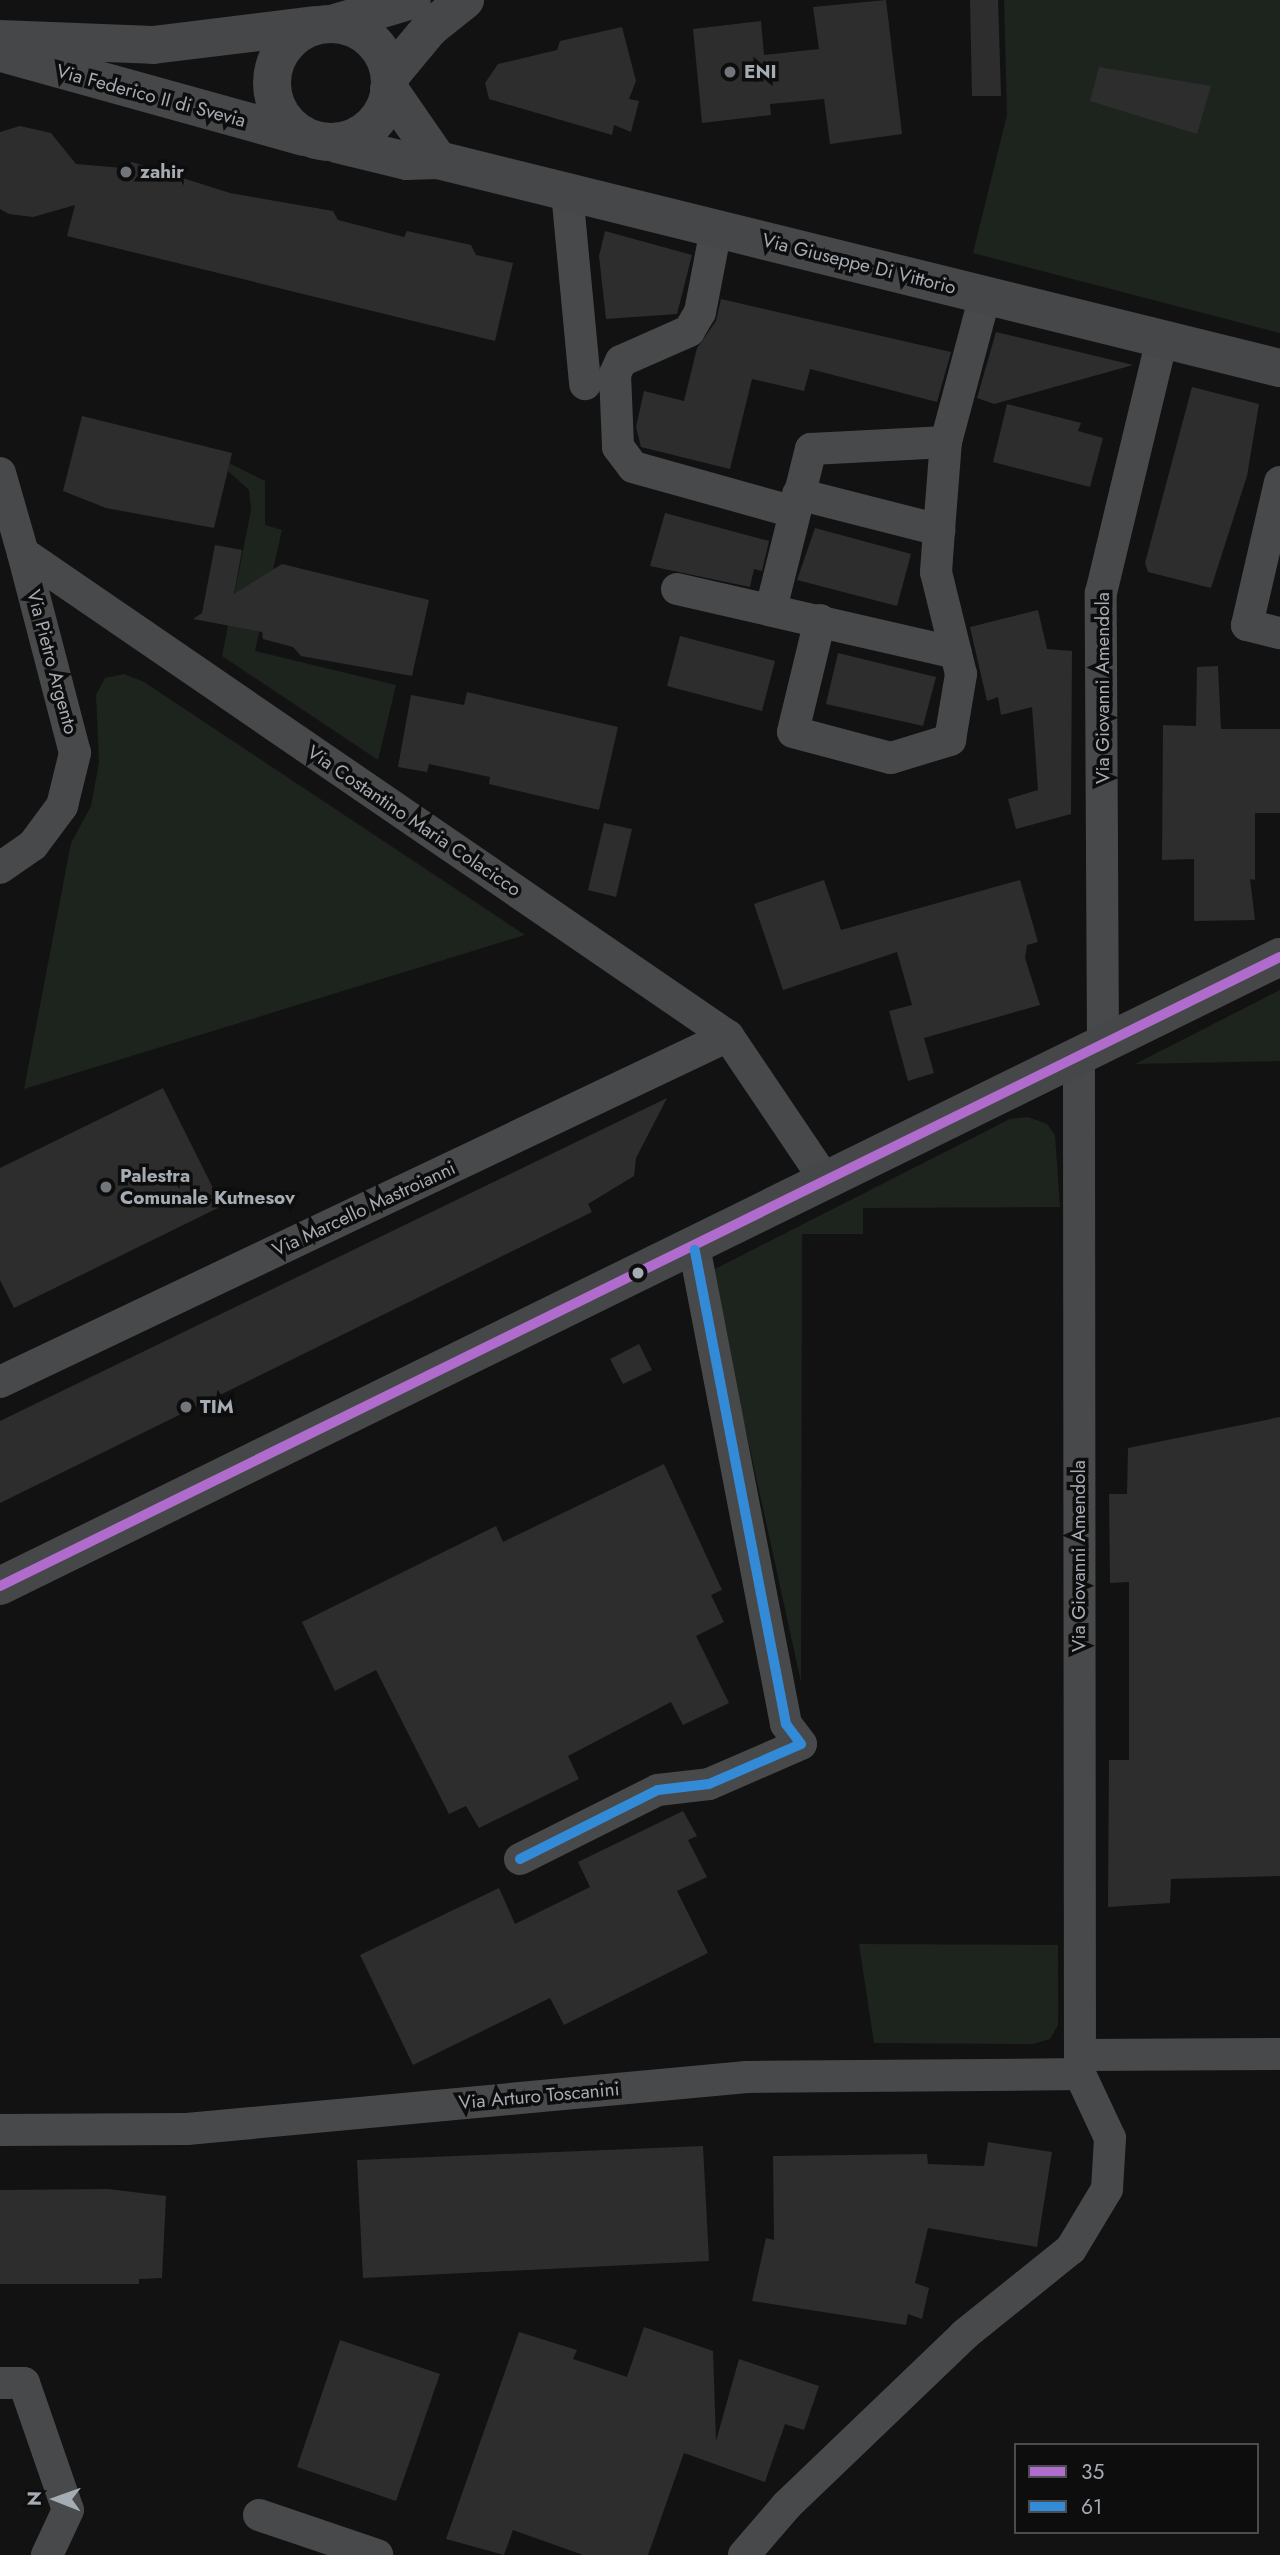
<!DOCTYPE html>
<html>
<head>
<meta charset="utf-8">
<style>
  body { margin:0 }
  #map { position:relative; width:1280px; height:2555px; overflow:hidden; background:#121213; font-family:Jost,sans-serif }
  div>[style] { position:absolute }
  .green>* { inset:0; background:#1d231d }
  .building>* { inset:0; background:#2d2d2e }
  .street>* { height:32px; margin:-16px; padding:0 16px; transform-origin:16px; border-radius:16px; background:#47494b }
  .secondary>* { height:38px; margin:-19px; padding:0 19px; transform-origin:19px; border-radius:19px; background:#464749 }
  .secondary>.ring { margin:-19px; padding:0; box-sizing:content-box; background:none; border:38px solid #464749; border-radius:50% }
  .bus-1>* { height:10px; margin:-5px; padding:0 5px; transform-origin:5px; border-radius:5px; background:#b06ccc }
  .bus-2>* { height:10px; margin:-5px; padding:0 5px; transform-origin:5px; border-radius:5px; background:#338bd7 }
  .dots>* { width:19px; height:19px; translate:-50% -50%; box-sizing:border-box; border:4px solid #0d0d0e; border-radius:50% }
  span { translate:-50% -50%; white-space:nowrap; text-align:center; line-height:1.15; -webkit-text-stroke:7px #0d0d0e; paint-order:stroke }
  .poi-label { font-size:19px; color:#a5acb3; font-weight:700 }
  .left { translate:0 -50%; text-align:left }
  .street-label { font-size:19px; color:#a5acb3 }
  .legend { position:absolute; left:1014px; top:2443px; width:245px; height:91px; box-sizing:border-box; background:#0d0d0e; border:2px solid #4a4d50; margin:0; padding:9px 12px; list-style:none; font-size:21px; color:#a5acb3 }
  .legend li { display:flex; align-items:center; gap:14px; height:35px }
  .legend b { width:35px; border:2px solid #4a4d50 }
  .north { position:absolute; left:21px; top:2464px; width:70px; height:70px; -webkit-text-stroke:5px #0d0d0e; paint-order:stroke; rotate:271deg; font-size:19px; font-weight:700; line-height:28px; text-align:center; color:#a5acb3 }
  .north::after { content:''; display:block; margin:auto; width:24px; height:32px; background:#a5acb3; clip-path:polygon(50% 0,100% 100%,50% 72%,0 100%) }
</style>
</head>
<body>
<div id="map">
  <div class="green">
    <i style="clip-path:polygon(1004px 0,1280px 0,1280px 333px,973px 253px,1007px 115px)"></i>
    <i style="clip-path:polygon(229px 463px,265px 481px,265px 525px,282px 530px,255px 651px,396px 685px,378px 760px,222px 656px,251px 510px,249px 490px,227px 470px)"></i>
    <i style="clip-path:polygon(124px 674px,144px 682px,525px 935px,24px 1089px,71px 843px,91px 806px,99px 763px,96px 695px,105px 678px)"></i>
    <i style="clip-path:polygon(1280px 990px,1280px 1061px,1135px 1064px)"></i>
    <i style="clip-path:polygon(1028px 1117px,1047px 1124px,1055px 1135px,1060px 1207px,863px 1208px,863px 1234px,802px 1234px,801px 1682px,711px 1271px,1010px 1119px)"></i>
    <i style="clip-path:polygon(859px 1944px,1058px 1945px,1058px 2025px,1050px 2039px,1033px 2044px,874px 2043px)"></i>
  </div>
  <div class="building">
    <i style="clip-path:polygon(886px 0,902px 134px,830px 144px,824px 99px,770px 104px,771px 115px,702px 123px,693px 29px,761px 21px,764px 55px,819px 49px,813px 7px)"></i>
    <i style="clip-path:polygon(970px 0,998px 0,1001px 96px,972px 96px)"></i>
    <i style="clip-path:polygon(622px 27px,636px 81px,629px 99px,639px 101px,631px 132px,614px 125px,612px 135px,489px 99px,485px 83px,498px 64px,557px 50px,560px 41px)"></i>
    <i style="clip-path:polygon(1099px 67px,1211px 86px,1197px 134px,1090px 101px)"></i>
    <i style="clip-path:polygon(20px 126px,51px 133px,76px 164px,123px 168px,132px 162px,230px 193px,333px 211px,338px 220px,404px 237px,407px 231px,471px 245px,476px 255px,513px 263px,495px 341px,67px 236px,75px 205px,33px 217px,9px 214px,0 209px,0 132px)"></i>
    <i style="clip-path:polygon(605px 231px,692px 255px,677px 314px,606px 319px,599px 256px)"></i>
    <i style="clip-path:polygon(721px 299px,951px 352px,937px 402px,810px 369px,804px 391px,752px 379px,730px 469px,641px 447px,636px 427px,644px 391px,684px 401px,697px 348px,716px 321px)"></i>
    <i style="clip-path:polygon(996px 332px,1133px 365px,994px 404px,977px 398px)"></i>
    <i style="clip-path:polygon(1192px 387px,1259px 404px,1247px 476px,1211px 588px,1148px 572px,1145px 563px)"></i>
    <i style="clip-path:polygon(1007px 404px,1081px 423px,1078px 431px,1103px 438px,1090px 487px,993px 462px)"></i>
    <i style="clip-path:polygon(82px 416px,232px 453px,214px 528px,106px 508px,63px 491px)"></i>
    <i style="clip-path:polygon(665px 513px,769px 541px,762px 571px,754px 569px,750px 587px,650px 566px)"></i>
    <i style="clip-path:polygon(815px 528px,911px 554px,897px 606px,797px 580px)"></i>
    <i style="clip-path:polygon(215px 545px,242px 550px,234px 594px,282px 564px,429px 600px,412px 676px,301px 656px,293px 647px,263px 639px,262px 632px,193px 619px,202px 613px)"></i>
    <i style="clip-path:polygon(1038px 610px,1047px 649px,1072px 651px,1071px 814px,1016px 829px,1008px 799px,1038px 790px,1032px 707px,1001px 715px,998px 697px,987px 701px,970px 627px)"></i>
    <i style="clip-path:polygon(680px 636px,775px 661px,762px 711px,667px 686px)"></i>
    <i style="clip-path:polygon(838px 653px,936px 677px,923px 726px,826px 704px)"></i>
    <i style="clip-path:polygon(1218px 666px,1221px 729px,1280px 729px,1280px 813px,1255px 813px,1255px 880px,1250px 879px,1255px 920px,1194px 921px,1194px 859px,1162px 860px,1163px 725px,1196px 726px,1197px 667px)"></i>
    <i style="clip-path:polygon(467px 692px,618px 727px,599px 810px,489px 784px,490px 777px,429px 764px,427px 772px,398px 767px,411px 695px,464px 705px)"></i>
    <i style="clip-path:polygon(604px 823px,632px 829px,616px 897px,588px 890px)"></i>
    <i style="clip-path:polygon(824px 880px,841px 930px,1020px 880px,1038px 942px,1027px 945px,1025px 958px,1040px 1005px,924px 1038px,934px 1073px,908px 1081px,889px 1011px,912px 1005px,897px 952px,783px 990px,754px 904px)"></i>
    <i style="clip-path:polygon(163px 1088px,222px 1206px,14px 1308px,0 1280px,0 1168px)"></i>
    <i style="clip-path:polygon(667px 1098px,636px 1158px,634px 1176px,588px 1204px,592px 1212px,0 1503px,0 1421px)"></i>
    <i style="clip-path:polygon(639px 1344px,652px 1370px,623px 1384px,610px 1359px)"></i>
    <i style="clip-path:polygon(1280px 1417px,1280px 1876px,1171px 1879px,1170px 1903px,1108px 1907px,1109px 1760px,1129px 1760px,1129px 1582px,1110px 1583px,1109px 1494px,1127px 1494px,1128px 1448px)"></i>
    <i style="clip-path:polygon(664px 1464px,722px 1590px,711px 1595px,724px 1622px,696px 1636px,729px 1703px,683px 1725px,671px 1702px,568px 1756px,579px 1779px,479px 1828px,466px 1806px,449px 1814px,376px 1670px,335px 1691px,302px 1622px,496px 1526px,503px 1542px)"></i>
    <i style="clip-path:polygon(683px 1811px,697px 1836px,688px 1840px,707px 1877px,677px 1891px,708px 1953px,564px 2025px,550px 1998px,413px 2065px,360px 1955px,499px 1888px,515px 1924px,590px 1887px,578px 1862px)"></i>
    <i style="clip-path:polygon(988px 2142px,1052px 2152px,1037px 2247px,928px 2228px,915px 2283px,929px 2288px,922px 2319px,908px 2314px,906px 2325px,752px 2301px,766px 2238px,774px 2240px,773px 2156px,927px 2154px,928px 2164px,984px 2166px)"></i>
    <i style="clip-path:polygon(703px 2146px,709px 2261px,363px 2278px,357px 2160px)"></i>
    <i style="clip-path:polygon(108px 2189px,166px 2196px,162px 2278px,139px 2279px,139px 2284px,0 2284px,0 2190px)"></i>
    <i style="clip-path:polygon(644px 2327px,713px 2351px,716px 2441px,739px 2359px,819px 2386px,804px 2430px,785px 2424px,765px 2482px,684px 2453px,648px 2555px,583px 2555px,513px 2530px,504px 2555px,446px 2539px,519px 2332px,577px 2350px,573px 2359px,627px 2377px)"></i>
    <i style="clip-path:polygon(340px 2340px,440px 2374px,396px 2501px,297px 2467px)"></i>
  </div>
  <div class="street">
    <i style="left:567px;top:192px;width:193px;rotate:84.6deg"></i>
    <i style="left:716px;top:229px;width:85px;rotate:100.9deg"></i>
    <i style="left:700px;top:312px;width:22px;rotate:120deg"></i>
    <i style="left:689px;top:331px;width:74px;rotate:156.2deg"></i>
    <i style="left:621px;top:361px;width:14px;rotate:115deg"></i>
    <i style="left:615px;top:374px;width:73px;rotate:87.6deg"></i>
    <i style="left:618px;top:447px;width:25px;rotate:53deg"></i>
    <i style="left:633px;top:467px;width:167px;rotate:15.6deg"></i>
    <i style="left:0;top:473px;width:83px;rotate:74deg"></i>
    <i style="left:23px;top:553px;width:855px;rotate:34.42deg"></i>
    <i style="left:728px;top:1036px;width:177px;rotate:56deg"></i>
    <i style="left:1280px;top:482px;width:147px;rotate:103deg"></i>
    <i style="left:1247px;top:625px;width:34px;rotate:14deg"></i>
    <i style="left:798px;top:494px;width:146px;rotate:14.3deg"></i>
    <i style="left:677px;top:589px;width:286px;rotate:12.9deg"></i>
    <i style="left:771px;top:609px;width:165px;rotate:-76deg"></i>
    <i style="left:811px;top:449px;width:135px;rotate:-3deg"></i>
    <i style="left:820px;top:620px;width:115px;rotate:103.6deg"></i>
    <i style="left:793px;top:732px;width:101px;rotate:14.9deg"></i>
    <i style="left:891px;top:758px;width:62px;rotate:-17deg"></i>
    <i style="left:950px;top:740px;width:67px;rotate:-80.5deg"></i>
    <i style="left:961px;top:674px;width:105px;rotate:-103.8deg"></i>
    <i style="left:936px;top:572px;width:42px;rotate:-85.9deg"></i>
    <i style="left:939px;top:530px;width:88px;rotate:-85.5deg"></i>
    <i style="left:946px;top:442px;width:152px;rotate:-75.1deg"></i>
    <i style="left:0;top:868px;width:40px;rotate:-34.9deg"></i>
    <i style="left:33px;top:845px;width:49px;rotate:-53.4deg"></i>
    <i style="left:62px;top:806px;width:55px;rotate:-76.2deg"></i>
    <i style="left:75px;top:753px;width:207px;rotate:-104.6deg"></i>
    <i style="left:1103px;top:1044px;width:451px;rotate:-90.3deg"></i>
    <i style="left:1101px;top:593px;width:261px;rotate:-76.5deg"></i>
    <i style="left:0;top:1382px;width:806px;rotate:-25.42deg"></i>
    <i style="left:520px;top:1859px;width:154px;rotate:-26.6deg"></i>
    <i style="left:658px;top:1790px;width:51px;rotate:-6.7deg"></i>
    <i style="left:709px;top:1784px;width:100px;rotate:-23.5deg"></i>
    <i style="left:801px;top:1744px;width:25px;rotate:-127deg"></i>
    <i style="left:786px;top:1724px;width:483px;rotate:-100.9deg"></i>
    <i style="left:1080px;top:2055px;width:200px;rotate:-0.3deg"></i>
    <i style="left:0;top:2130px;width:187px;rotate:-0.3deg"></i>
    <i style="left:187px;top:2129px;width:562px;rotate:-5.31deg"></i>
    <i style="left:747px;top:2077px;width:333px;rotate:-0.5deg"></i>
    <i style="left:0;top:2383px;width:24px"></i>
    <i style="left:24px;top:2383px;width:134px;rotate:70.9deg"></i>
    <i style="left:68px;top:2510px;width:50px;rotate:115deg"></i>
    <i style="left:259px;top:2515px;width:125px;rotate:18.7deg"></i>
    <i style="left:744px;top:2555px;width:66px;rotate:-49.3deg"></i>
    <i style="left:787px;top:2505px;width:245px;rotate:-43.8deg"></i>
    <i style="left:964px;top:2335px;width:137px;rotate:-38.8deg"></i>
    <i style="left:1071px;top:2249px;width:70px;rotate:-59deg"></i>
    <i style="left:1107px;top:2189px;width:51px;rotate:-86.6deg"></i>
    <i style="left:1110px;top:2138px;width:71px;rotate:-115.1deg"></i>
    <i style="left:1080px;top:2074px;width:1018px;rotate:-90.06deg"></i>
  </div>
  <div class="secondary">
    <i style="left:335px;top:23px;width:80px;rotate:-16.6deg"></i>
    <i class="ring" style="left:272px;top:24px;width:80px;height:80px"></i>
    <i style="left:0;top:39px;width:153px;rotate:2.2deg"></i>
    <i style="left:153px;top:45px;width:163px;rotate:-7deg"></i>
    <i style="left:5px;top:54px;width:310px;rotate:15.5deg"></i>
    <i style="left:390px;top:76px;width:62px;rotate:-50.2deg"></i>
    <i style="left:430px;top:28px;width:45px;rotate:-38.7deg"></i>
    <i style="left:389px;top:89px;width:86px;rotate:55.4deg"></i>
    <i style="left:337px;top:144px;width:72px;rotate:13.7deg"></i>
    <i style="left:407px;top:161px;width:31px;rotate:-2deg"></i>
    <i style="left:438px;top:160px;width:867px;rotate:13.88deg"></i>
    <i style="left:0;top:1586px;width:1426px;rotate:-26.17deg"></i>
  </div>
  <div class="bus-1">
    <i style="left:0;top:1586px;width:1426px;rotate:-26.17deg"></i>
  </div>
  <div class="bus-2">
    <i style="left:520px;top:1859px;width:154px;rotate:-26.6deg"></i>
    <i style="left:658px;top:1790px;width:51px;rotate:-6.7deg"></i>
    <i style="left:709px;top:1784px;width:100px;rotate:-23.5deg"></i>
    <i style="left:801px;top:1744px;width:25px;rotate:-127deg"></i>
    <i style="left:786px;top:1724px;width:483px;rotate:-100.9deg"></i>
  </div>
  <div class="dots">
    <i style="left:730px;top:72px;background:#72767b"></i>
    <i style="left:126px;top:172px;background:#72767b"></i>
    <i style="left:106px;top:1187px;background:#72767b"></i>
    <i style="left:638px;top:1273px;background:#a5acb3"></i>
    <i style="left:186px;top:1407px;background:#72767b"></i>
  </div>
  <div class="poi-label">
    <span class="left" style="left:744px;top:72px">ENI</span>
    <span class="left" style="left:140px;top:172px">zahir</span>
    <span class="left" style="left:120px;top:1187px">Palestra<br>Comunale Kutnesov</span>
    <span class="left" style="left:200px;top:1407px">TIM</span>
  </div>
  <div class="street-label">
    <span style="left:151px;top:96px;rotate:15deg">Via Federico II di Svevia</span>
    <span style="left:859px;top:264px;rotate:14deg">Via Giuseppe Di Vittorio</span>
    <span style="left:52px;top:662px;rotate:75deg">Via Pietro Argento</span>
    <span style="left:1103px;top:688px;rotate:-90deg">Via Giovanni Amendola</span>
    <span style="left:414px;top:821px;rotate:34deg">Via Costantino Maria Colacicco</span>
    <span style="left:364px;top:1209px;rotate:-25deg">Via Marcello Mastroianni</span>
    <span style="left:1079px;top:1556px;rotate:-90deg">Via Giovanni Amendola</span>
    <span style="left:539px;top:2096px;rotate:-5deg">Via Arturo Toscanini</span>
  </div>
  <ul class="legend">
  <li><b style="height:9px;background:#b06ccc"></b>35</li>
  <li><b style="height:9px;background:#338bd7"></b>61</li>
  </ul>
  <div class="north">N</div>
</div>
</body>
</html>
